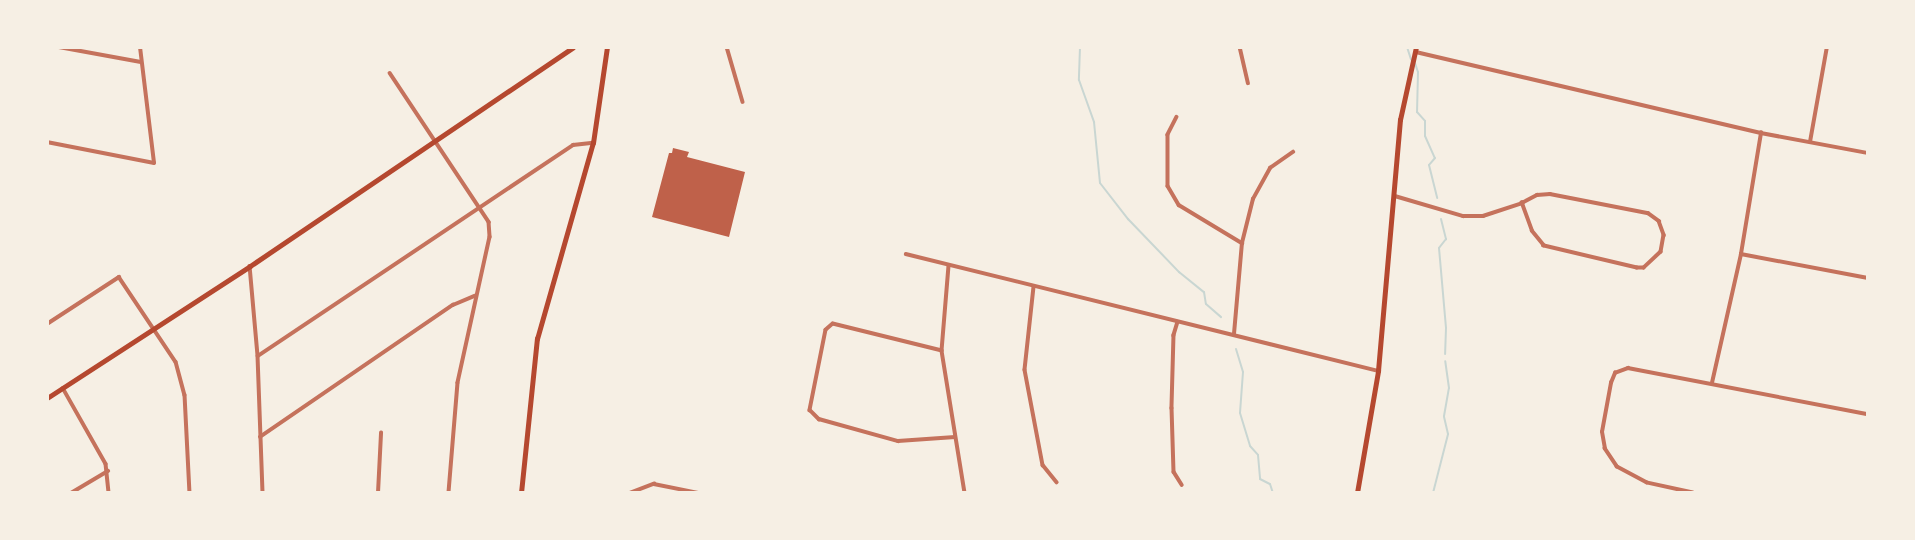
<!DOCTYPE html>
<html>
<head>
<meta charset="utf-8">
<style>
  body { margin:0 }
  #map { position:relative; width:1915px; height:540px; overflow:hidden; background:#f6efe4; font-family:Rubik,sans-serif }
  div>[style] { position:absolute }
  .stream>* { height:2px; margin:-1px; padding:0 1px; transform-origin:1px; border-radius:1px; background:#c9d6d2 }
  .building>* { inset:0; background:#bf614a }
  .minor>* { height:3.5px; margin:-1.75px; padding:0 1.75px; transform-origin:1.75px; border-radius:1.75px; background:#c5725c }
  .secondary>* { height:4.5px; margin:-2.25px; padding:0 2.25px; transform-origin:2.25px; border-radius:2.25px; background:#b5482f }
  .trunk>* { height:5px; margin:-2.5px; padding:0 2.5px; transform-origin:2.5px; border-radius:2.5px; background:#b5482f }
  span { translate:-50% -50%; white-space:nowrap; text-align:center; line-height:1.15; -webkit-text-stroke:6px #f6efe4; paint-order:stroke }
  .frame { position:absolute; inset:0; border:49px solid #f6efe4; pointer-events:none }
</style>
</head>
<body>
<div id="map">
  <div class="stream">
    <i style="left:1080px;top:47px;width:33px;rotate:92deg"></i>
    <i style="left:1079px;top:80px;width:45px;rotate:70.3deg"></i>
    <i style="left:1094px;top:122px;width:61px;rotate:84.4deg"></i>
    <i style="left:1100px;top:183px;width:46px;rotate:52.1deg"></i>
    <i style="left:1128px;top:219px;width:74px;rotate:46.1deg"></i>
    <i style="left:1179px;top:272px;width:32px;rotate:39deg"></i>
    <i style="left:1204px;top:292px;width:12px;rotate:81deg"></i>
    <i style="left:1206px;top:304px;width:20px;rotate:41deg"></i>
    <i style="left:1407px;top:47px;width:13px;rotate:72deg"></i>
    <i style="left:1415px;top:63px;width:9px;rotate:72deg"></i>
    <i style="left:1418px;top:72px;width:40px;rotate:91.4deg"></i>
    <i style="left:1417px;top:112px;width:12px;rotate:48deg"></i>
    <i style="left:1425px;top:121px;width:15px;rotate:90deg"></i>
    <i style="left:1425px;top:136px;width:24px;rotate:66deg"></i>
    <i style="left:1435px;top:158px;width:9px;rotate:131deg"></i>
    <i style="left:1429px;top:165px;width:34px;rotate:76deg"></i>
    <i style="left:1441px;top:219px;width:21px;rotate:76deg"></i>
    <i style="left:1446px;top:239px;width:11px;rotate:128deg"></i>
    <i style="left:1439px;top:248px;width:80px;rotate:85deg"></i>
    <i style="left:1446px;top:328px;width:26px;rotate:92deg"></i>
    <i style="left:1236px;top:349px;width:24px;rotate:73deg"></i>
    <i style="left:1243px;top:372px;width:41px;rotate:94.2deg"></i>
    <i style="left:1240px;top:413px;width:34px;rotate:73deg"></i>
    <i style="left:1250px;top:446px;width:12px;rotate:48deg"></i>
    <i style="left:1258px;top:455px;width:24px;rotate:85deg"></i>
    <i style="left:1260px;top:479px;width:11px;rotate:27deg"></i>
    <i style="left:1270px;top:484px;width:9px;rotate:72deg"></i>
    <i style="left:1433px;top:493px;width:61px;rotate:-75.7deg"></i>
    <i style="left:1448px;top:434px;width:18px;rotate:-103deg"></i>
    <i style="left:1444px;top:416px;width:28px;rotate:-80deg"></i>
    <i style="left:1449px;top:388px;width:27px;rotate:-98deg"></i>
  </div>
  <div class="building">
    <i style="clip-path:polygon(673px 148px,689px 152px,687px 157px,745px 172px,729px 237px,652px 217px,669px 153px,672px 153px)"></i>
  </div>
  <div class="minor">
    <i style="left:59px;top:47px;width:83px;rotate:10.4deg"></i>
    <i style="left:727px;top:47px;width:57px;rotate:73.8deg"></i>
    <i style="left:1240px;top:47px;width:37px;rotate:77deg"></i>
    <i style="left:1416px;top:52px;width:354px;rotate:13.2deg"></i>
    <i style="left:1761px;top:133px;width:109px;rotate:10.6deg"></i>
    <i style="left:390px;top:73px;width:179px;rotate:56.4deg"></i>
    <i style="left:489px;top:222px;width:15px;rotate:86deg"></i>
    <i style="left:490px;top:237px;width:149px;rotate:102.4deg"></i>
    <i style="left:458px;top:383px;width:110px;rotate:94.7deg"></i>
    <i style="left:1177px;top:117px;width:20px;rotate:117deg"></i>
    <i style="left:1168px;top:135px;width:51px;rotate:90deg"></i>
    <i style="left:1168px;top:186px;width:22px;rotate:60deg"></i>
    <i style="left:1179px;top:205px;width:74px;rotate:31.1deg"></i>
    <i style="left:47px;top:142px;width:109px;rotate:11.1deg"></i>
    <i style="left:154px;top:163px;width:117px;rotate:-96.9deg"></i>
    <i style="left:1810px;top:142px;width:97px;rotate:-79.9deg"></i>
    <i style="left:1550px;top:194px;width:100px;rotate:11deg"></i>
    <i style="left:1648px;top:213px;width:14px;rotate:36deg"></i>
    <i style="left:1659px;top:221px;width:15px;rotate:70deg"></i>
    <i style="left:1664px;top:235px;width:17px;rotate:100deg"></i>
    <i style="left:1661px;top:252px;width:23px;rotate:137deg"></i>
    <i style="left:1644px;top:268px;width:7px;rotate:180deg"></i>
    <i style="left:1637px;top:268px;width:96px;rotate:-166.7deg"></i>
    <i style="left:1544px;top:246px;width:19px;rotate:-129deg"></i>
    <i style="left:1532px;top:231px;width:30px;rotate:-110deg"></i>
    <i style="left:1522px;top:203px;width:17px;rotate:-28deg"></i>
    <i style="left:1537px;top:195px;width:13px;rotate:-4deg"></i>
    <i style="left:1395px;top:196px;width:71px;rotate:16.4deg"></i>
    <i style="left:1463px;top:216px;width:20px"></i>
    <i style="left:1483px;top:216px;width:40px;rotate:-18deg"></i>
    <i style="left:906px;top:254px;width:486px;rotate:13.9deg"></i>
    <i style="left:1741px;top:254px;width:129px;rotate:10.7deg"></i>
    <i style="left:250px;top:266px;width:90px;rotate:84.9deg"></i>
    <i style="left:258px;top:356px;width:137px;rotate:87.9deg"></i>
    <i style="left:949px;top:266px;width:85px;rotate:94.7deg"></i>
    <i style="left:942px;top:351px;width:144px;rotate:80.8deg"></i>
    <i style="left:1034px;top:287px;width:83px;rotate:96.2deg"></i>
    <i style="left:1025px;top:370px;width:97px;rotate:79.3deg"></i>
    <i style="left:1043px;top:465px;width:22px;rotate:51deg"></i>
    <i style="left:1178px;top:322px;width:14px;rotate:107deg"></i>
    <i style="left:1174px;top:335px;width:73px;rotate:91.6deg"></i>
    <i style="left:1172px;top:408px;width:64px;rotate:88.2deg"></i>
    <i style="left:1174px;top:472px;width:15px;rotate:58deg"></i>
    <i style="left:47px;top:324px;width:86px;rotate:-33.1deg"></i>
    <i style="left:119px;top:277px;width:102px;rotate:56.2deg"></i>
    <i style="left:176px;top:362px;width:34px;rotate:75deg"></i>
    <i style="left:185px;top:395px;width:98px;rotate:87.1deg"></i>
    <i style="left:1234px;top:334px;width:91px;rotate:-85deg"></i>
    <i style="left:1242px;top:243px;width:45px;rotate:-76deg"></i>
    <i style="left:1253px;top:199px;width:35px;rotate:-61deg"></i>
    <i style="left:1270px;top:168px;width:28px;rotate:-35deg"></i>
    <i style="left:942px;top:351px;width:112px;rotate:-166.1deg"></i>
    <i style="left:833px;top:324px;width:9px;rotate:139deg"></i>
    <i style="left:826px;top:330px;width:82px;rotate:101.3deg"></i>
    <i style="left:810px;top:410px;width:13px;rotate:45deg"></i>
    <i style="left:819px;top:419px;width:82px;rotate:15.6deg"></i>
    <i style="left:898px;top:441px;width:57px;rotate:-4deg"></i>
    <i style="left:258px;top:356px;width:379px;rotate:-33.8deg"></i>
    <i style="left:573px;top:145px;width:20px;rotate:-6deg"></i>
    <i style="left:1712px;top:383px;width:132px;rotate:-77.3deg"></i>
    <i style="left:1741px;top:254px;width:123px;rotate:-80.6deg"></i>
    <i style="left:63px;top:388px;width:87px;rotate:60.5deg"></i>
    <i style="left:106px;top:464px;width:29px;rotate:84deg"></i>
    <i style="left:260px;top:437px;width:234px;rotate:-34.4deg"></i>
    <i style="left:453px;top:305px;width:23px;rotate:-23deg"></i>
    <i style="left:71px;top:493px;width:43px;rotate:-30.7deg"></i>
    <i style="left:378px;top:493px;width:60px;rotate:-87.1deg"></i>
    <i style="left:630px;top:493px;width:26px;rotate:-21deg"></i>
    <i style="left:654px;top:484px;width:46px;rotate:11.3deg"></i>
    <i style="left:1693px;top:493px;width:47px;rotate:-167.7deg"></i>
    <i style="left:1647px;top:483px;width:34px;rotate:-152deg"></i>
    <i style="left:1617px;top:467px;width:22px;rotate:-124deg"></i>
    <i style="left:1605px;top:449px;width:17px;rotate:-100deg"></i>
    <i style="left:1602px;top:432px;width:50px;rotate:-79.6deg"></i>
    <i style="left:1611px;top:383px;width:11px;rotate:-68deg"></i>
    <i style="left:1615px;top:373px;width:14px;rotate:-21deg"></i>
    <i style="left:1628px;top:368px;width:244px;rotate:10.9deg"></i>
  </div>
  <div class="secondary">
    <i style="left:521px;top:493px;width:155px;rotate:-84.1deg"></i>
    <i style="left:537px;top:339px;width:204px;rotate:-74.1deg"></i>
    <i style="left:593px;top:143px;width:97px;rotate:-81.7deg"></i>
    <i style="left:1357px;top:493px;width:124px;rotate:-80.2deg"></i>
    <i style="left:1378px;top:371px;width:252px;rotate:-85deg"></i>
    <i style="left:1400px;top:120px;width:75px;rotate:-77.6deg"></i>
  </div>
  <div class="trunk">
    <i style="left:47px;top:398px;width:242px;rotate:-33deg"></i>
    <i style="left:250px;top:266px;width:390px;rotate:-34.1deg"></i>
  </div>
  <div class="frame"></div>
</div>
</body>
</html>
